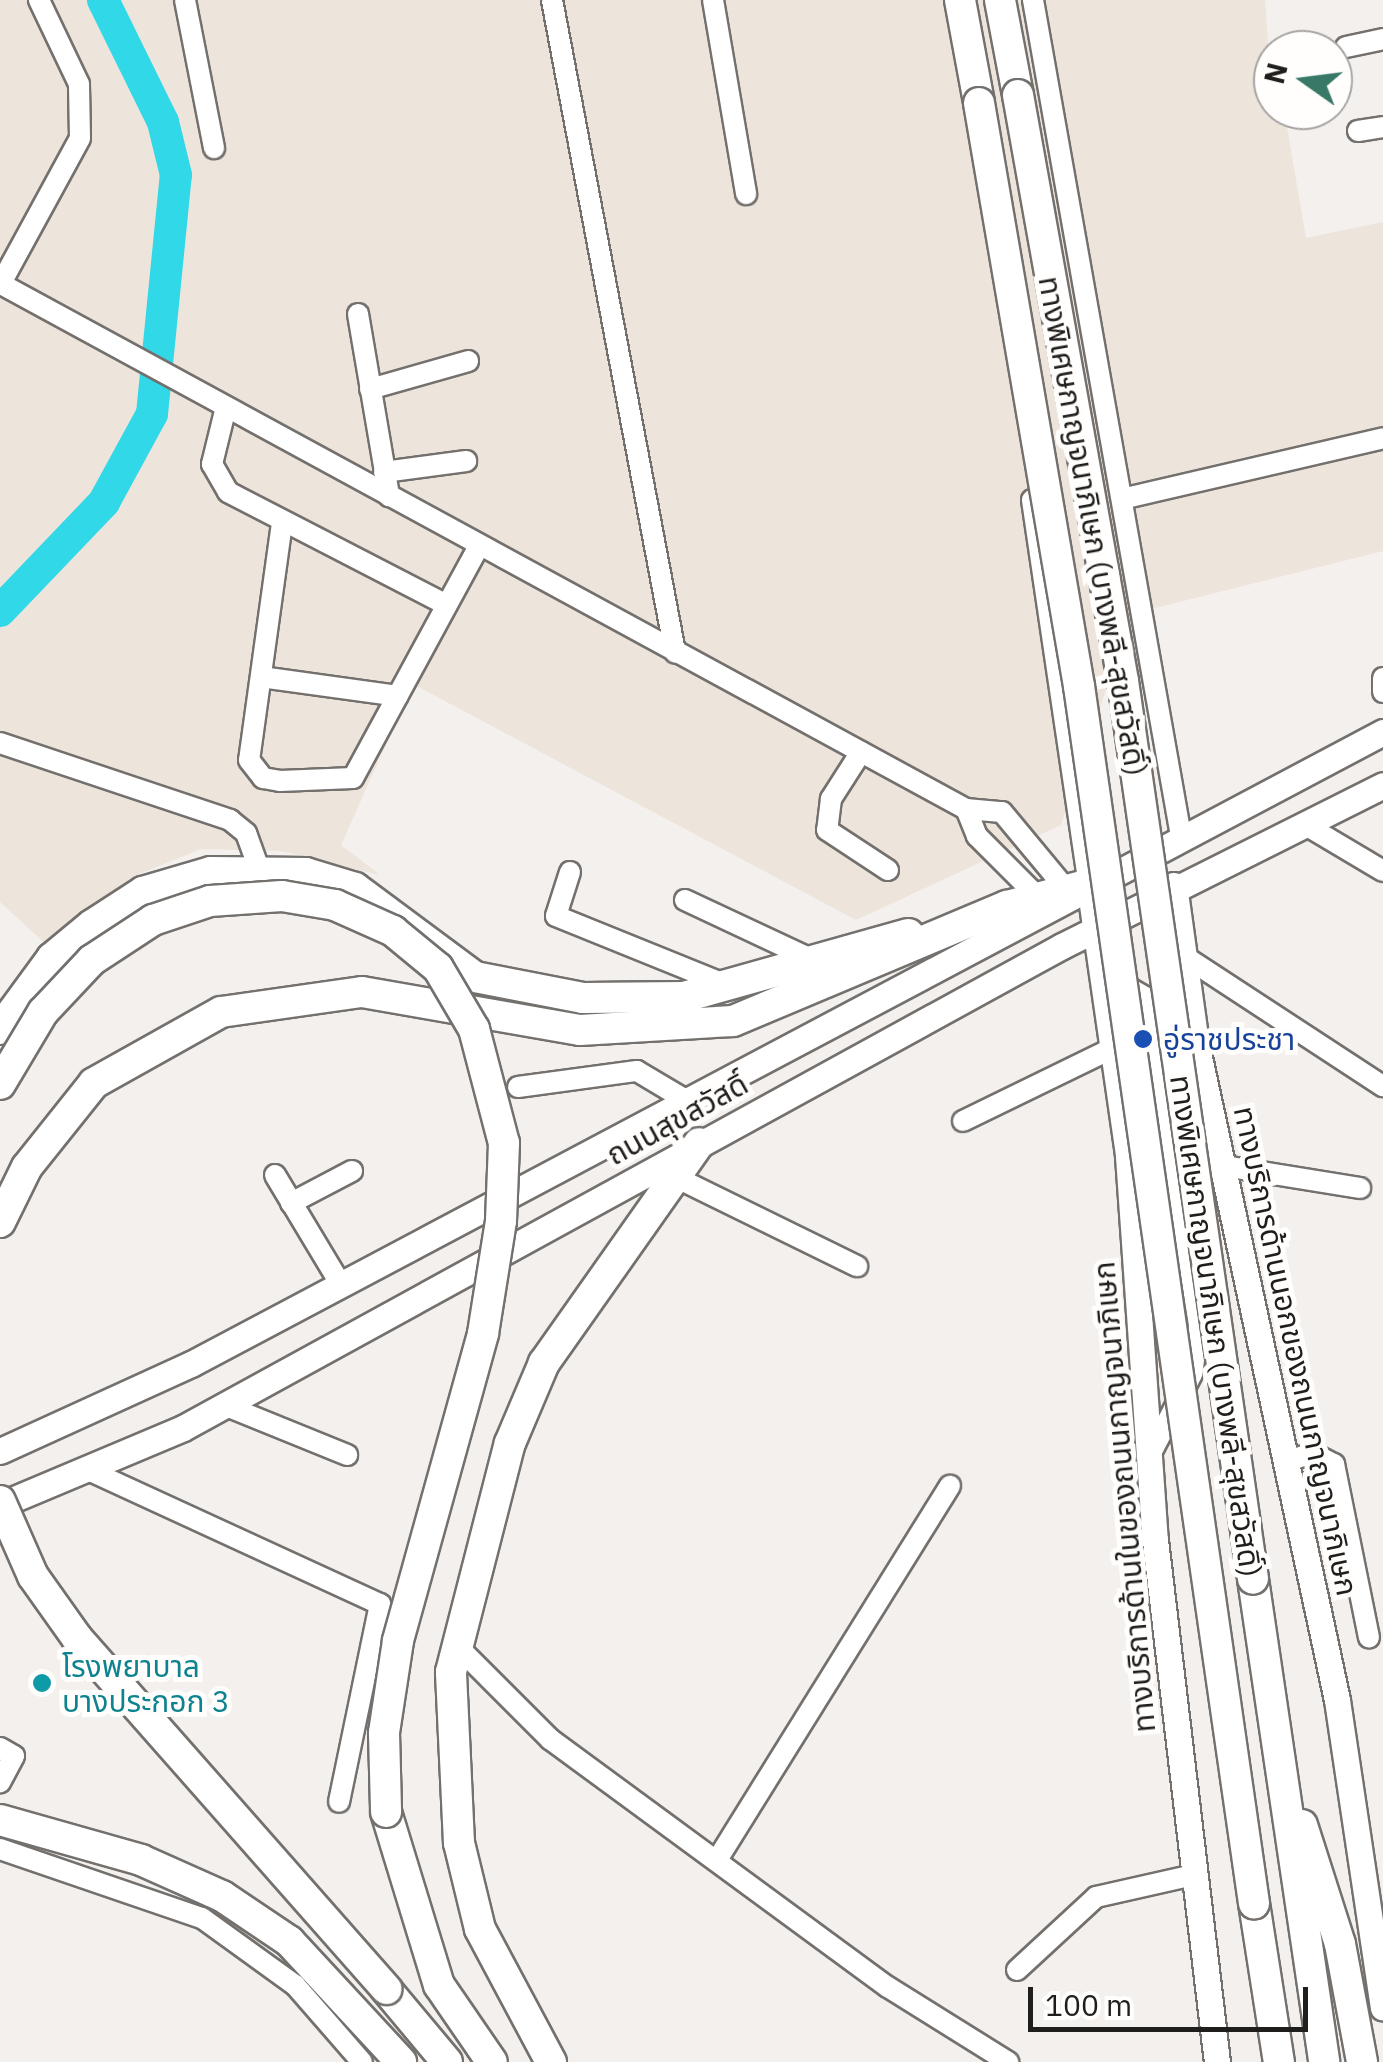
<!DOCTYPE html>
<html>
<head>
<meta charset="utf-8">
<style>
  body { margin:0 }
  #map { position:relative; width:1383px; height:2062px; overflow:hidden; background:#f3f0ed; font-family:"IBM Plex Sans","Noto Sans Thai",sans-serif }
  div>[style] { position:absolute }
  .built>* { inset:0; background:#ede4db }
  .river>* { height:32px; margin:-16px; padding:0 16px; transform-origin:16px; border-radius:16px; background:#31d8e8 }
  .roads { filter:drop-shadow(2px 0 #73706d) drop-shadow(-2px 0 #73706d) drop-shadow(0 2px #73706d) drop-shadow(0 -2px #73706d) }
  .minor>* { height:20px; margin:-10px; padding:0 10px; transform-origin:10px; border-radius:10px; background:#fff }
  .major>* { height:25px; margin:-12.5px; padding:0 12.5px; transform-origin:12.5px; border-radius:12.5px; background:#fff }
  .highway>* { height:30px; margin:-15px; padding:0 15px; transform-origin:15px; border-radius:15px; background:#fff }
  .bridges { filter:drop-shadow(2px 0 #73706d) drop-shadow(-2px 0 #73706d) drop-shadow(0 2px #73706d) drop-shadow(0 -2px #73706d) }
  .highway-bridge>* { height:30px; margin:-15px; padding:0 15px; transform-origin:15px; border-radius:15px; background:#fff }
  .dots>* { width:28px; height:28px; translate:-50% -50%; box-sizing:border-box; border:5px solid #fffefd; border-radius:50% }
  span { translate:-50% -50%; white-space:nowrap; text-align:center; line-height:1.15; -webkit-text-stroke:10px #fffefd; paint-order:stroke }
  .street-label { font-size:30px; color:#1f1e1d }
  .transit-label { font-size:30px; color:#164399 }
  .left { translate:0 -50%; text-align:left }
  .culture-label { font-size:30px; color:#0d838f }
  .north { position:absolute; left:1253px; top:30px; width:100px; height:100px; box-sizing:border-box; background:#fffefd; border:2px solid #a5a4a3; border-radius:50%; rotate:284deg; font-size:28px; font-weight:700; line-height:40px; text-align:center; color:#1f1e1d }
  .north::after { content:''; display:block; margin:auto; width:35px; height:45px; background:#377866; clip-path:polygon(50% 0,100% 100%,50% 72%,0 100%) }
  .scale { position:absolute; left:1028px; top:1987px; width:280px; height:45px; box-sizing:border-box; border:5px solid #1f1e1d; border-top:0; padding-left:12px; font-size:30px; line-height:35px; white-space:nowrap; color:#1f1e1d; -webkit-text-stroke:8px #fffefd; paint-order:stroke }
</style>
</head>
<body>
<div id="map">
  <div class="built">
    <i style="clip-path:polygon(0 0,1265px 0,1273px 110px,1284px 110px,1306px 238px,1383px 222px,1383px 551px,1131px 614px,1061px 825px,856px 920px,413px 684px,341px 845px,380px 875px,281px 851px,201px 849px,134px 876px,49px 947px,0 902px)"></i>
  </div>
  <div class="river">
    <i style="left:0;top:611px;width:151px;rotate:-46.3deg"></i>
    <i style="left:104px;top:502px;width:100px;rotate:-61.4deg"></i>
    <i style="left:152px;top:414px;width:240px;rotate:-84.3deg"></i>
    <i style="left:176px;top:175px;width:55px;rotate:-103.8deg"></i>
    <i style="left:163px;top:122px;width:136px;rotate:-116.2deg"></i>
  </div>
  <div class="roads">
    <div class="minor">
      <i style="left:185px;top:0;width:151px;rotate:78.9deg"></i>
      <i style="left:552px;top:0;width:664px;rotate:79.32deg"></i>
      <i style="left:713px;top:0;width:197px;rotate:80.3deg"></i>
      <i style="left:1033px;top:0;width:849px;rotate:79.96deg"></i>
      <i style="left:1346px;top:47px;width:38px;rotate:-12deg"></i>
      <i style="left:1358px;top:131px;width:25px;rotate:-9deg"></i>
      <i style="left:1px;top:284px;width:1099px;rotate:28.55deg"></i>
      <i style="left:0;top:285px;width:167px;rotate:-61.4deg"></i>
      <i style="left:80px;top:138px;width:54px;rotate:-91.1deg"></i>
      <i style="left:79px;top:84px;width:93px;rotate:-115.5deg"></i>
      <i style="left:358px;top:314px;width:185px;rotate:80.3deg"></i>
      <i style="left:370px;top:389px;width:102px;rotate:-15.9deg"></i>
      <i style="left:226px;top:407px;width:59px;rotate:103.8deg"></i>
      <i style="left:212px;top:464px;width:32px;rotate:60deg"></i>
      <i style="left:228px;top:492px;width:246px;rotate:27.3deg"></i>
      <i style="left:384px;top:472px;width:83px;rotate:-7.6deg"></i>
      <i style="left:1126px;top:498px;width:264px;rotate:-13.1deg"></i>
      <i style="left:1032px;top:500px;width:388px;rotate:81.6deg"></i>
      <i style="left:282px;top:523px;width:239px;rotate:97.9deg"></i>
      <i style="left:249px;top:760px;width:23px;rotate:52deg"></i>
      <i style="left:263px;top:778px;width:17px;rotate:10deg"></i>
      <i style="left:280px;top:781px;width:73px;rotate:-2.4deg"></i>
      <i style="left:353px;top:778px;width:264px;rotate:-61.5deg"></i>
      <i style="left:261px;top:677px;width:138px;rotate:7.9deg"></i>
      <i style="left:1383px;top:678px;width:14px;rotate:90deg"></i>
      <i style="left:0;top:743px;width:243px;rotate:18.5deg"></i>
      <i style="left:230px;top:820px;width:21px;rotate:39deg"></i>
      <i style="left:246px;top:833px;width:38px;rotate:70deg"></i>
      <i style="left:861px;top:752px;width:56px;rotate:122.6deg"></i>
      <i style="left:831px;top:799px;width:31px;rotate:97deg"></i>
      <i style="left:827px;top:830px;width:73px;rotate:33.3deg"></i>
      <i style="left:1304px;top:824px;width:92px;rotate:30.7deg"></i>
      <i style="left:570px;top:872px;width:46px;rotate:107.7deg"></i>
      <i style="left:556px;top:916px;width:184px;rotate:22deg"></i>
      <i style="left:1037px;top:896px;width:85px;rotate:-135deg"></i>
      <i style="left:977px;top:836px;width:29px;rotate:-112deg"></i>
      <i style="left:966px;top:809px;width:36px;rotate:5deg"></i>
      <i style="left:1002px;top:812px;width:100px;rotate:50.3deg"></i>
      <i style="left:685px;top:900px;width:144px;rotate:25.1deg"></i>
      <i style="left:1184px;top:956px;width:238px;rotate:33.2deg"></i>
      <i style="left:1112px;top:978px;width:39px;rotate:30deg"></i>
      <i style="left:1146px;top:998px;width:331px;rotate:80.8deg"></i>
      <i style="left:1199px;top:1325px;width:49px;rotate:98.1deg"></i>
      <i style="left:1192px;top:1374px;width:93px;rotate:117.4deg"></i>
      <i style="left:518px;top:1087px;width:120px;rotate:-7.7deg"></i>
      <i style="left:637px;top:1071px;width:55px;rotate:30.8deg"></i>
      <i style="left:963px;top:1121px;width:167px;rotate:-26deg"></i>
      <i style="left:1224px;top:1166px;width:138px;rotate:9.2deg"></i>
      <i style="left:275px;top:1175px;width:126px;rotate:59deg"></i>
      <i style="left:675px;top:1177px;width:203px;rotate:26.1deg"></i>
      <i style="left:291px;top:1203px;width:69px;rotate:-27.7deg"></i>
      <i style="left:224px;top:1405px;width:133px;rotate:22.1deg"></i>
      <i style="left:1288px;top:1461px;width:25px;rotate:-18deg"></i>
      <i style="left:1312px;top:1453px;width:25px;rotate:27deg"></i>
      <i style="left:1334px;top:1464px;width:177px;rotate:78.6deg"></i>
      <i style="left:86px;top:1469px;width:324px;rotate:24.7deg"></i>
      <i style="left:380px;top:1604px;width:202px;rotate:101.7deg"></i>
      <i style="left:457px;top:1646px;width:132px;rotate:45deg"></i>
      <i style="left:550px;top:1739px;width:419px;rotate:36.3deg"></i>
      <i style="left:888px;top:1987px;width:142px;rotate:32deg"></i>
      <i style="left:0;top:1748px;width:16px;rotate:30deg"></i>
      <i style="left:14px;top:1756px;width:30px;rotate:118deg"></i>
      <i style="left:0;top:1849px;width:213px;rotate:18.9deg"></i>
      <i style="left:202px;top:1918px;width:115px;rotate:35.8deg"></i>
      <i style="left:295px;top:1985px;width:102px;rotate:49deg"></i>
      <i style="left:717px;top:1860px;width:441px;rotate:-58.1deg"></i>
      <i style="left:1017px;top:1970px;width:108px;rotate:-42.7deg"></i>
      <i style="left:1096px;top:1897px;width:100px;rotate:-12.7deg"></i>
    </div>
    <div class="major">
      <i style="left:1089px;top:884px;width:275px;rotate:81.8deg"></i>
      <i style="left:1128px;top:1156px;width:385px;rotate:86deg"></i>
      <i style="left:1155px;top:1540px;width:526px;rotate:83.23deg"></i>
      <i style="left:1174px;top:885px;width:160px;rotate:82.1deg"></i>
      <i style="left:1196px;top:1043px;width:672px;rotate:77.89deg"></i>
      <i style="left:1337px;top:1700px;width:311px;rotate:81.5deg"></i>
      <i style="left:0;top:1451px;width:210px;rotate:-24.5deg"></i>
      <i style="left:191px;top:1364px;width:1349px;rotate:-27.93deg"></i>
      <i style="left:0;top:1505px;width:199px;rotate:-22.8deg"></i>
      <i style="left:183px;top:1428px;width:1002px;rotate:-28.74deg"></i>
      <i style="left:1062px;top:946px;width:359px;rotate:-26.6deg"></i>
    </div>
    <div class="highway">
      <i style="left:960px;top:0;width:105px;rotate:79.5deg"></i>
      <i style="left:1000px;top:0;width:97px;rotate:79.3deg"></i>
      <i style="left:0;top:1029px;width:88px;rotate:-53.8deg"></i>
      <i style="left:52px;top:958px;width:52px;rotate:-39.5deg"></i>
      <i style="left:92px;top:925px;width:61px;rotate:-32.9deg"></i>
      <i style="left:143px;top:892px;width:71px;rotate:-16.4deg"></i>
      <i style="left:211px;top:872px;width:95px;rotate:0.6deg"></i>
      <i style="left:306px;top:873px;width:51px;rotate:17deg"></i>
      <i style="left:355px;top:888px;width:149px;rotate:36.6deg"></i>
      <i style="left:475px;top:977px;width:110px;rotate:11deg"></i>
      <i style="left:583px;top:998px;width:101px;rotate:-0.6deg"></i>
      <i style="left:684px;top:997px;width:233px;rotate:-15.7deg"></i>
      <i style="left:0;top:1222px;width:61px;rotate:-63.9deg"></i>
      <i style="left:27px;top:1167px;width:107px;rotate:-51.4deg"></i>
      <i style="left:94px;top:1083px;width:145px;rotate:-29.2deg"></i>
      <i style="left:221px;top:1012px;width:142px;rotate:-8.1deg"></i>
      <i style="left:362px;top:992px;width:221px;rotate:9.9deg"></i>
      <i style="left:580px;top:1030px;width:153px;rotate:-3.4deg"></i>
      <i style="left:733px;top:1021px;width:297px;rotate:-22.8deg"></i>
      <i style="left:1007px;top:906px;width:85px;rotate:-15deg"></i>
      <i style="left:1253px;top:1579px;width:488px;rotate:81.6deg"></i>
      <i style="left:386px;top:1812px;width:181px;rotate:73deg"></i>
      <i style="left:439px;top:1985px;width:93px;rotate:55.5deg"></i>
      <i style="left:0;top:1820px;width:147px;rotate:15.8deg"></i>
      <i style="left:141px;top:1860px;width:89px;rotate:24deg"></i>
      <i style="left:222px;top:1896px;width:81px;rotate:33.9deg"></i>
      <i style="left:289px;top:1941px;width:165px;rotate:47.2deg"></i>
      <i style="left:1302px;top:1825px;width:125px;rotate:72.3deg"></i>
      <i style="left:1340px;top:1944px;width:120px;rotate:79.4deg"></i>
      <i style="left:1254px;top:1903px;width:161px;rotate:81.1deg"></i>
      <i style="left:386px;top:1989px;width:95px;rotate:50.1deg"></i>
      <i style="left:551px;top:2062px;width:151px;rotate:-118.1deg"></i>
      <i style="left:480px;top:1929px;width:89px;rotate:-103.7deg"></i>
      <i style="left:459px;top:1843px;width:171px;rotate:-92.7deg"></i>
      <i style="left:451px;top:1672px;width:236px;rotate:-75.6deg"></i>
      <i style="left:510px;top:1443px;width:87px;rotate:-67deg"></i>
      <i style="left:544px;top:1363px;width:269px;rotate:-54.8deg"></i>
    </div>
  </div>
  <div class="bridges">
    <div class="highway-bridge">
      <i style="left:1018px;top:95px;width:595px;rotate:79.84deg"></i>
      <i style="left:1123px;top:681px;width:907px;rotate:81.76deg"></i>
      <i style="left:979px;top:103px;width:592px;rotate:80.27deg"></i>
      <i style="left:1079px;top:686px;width:1230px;rotate:81.82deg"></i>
      <i style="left:0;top:1084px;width:84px;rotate:-59.2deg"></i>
      <i style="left:43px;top:1012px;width:71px;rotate:-46.7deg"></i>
      <i style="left:92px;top:960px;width:73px;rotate:-33.3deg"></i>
      <i style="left:153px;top:920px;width:60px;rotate:-18.4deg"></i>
      <i style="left:210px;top:901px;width:72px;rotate:-4deg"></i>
      <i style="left:282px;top:896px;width:54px;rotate:9.6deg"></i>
      <i style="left:335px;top:905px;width:64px;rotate:24.1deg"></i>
      <i style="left:393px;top:931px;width:58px;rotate:39.4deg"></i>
      <i style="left:438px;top:968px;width:71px;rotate:59.5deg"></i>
      <i style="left:474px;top:1029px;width:118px;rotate:75.3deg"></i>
      <i style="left:504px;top:1143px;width:78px;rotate:92.2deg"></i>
      <i style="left:501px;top:1221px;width:114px;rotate:99.1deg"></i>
      <i style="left:483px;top:1334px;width:319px;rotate:105.5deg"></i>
      <i style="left:398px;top:1641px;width:93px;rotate:98.7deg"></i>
      <i style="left:384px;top:1733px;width:79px;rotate:88.5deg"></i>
      <i style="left:0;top:1501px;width:82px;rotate:66.3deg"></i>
      <i style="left:33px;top:1576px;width:76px;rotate:54.6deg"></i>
      <i style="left:77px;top:1638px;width:468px;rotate:48.6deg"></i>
    </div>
  </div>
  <div class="dots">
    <i style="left:1143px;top:1039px;background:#1a4fb4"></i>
    <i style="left:42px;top:1683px;background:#0f9aa8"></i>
  </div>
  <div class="street-label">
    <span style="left:1093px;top:526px;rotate:80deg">ทางพิเศษกาญจนาภิเษก (บางพลี-สุขสวัสดิ์)</span>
    <span style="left:677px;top:1119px;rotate:-29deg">ถนนสุขสวัสดิ์</span>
    <span style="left:1216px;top:1326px;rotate:82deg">ทางพิเศษกาญจนาภิเษก (บางพลี-สุขสวัสดิ์)</span>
    <span style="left:1296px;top:1351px;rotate:78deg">ทางบริการด้านนอกของถนนกาญจนาภิเษก</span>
    <span style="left:1124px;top:1497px;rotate:-95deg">ทางบริการด้านในของถนนกาญจนาภิเษก</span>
  </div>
  <div class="transit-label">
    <span class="left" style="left:1163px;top:1039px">อู่ราชประชา</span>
  </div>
  <div class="culture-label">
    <span class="left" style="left:62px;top:1683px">โรงพยาบาล<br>บางประกอก 3</span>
  </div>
  <div class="north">N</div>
  <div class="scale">100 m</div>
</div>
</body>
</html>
